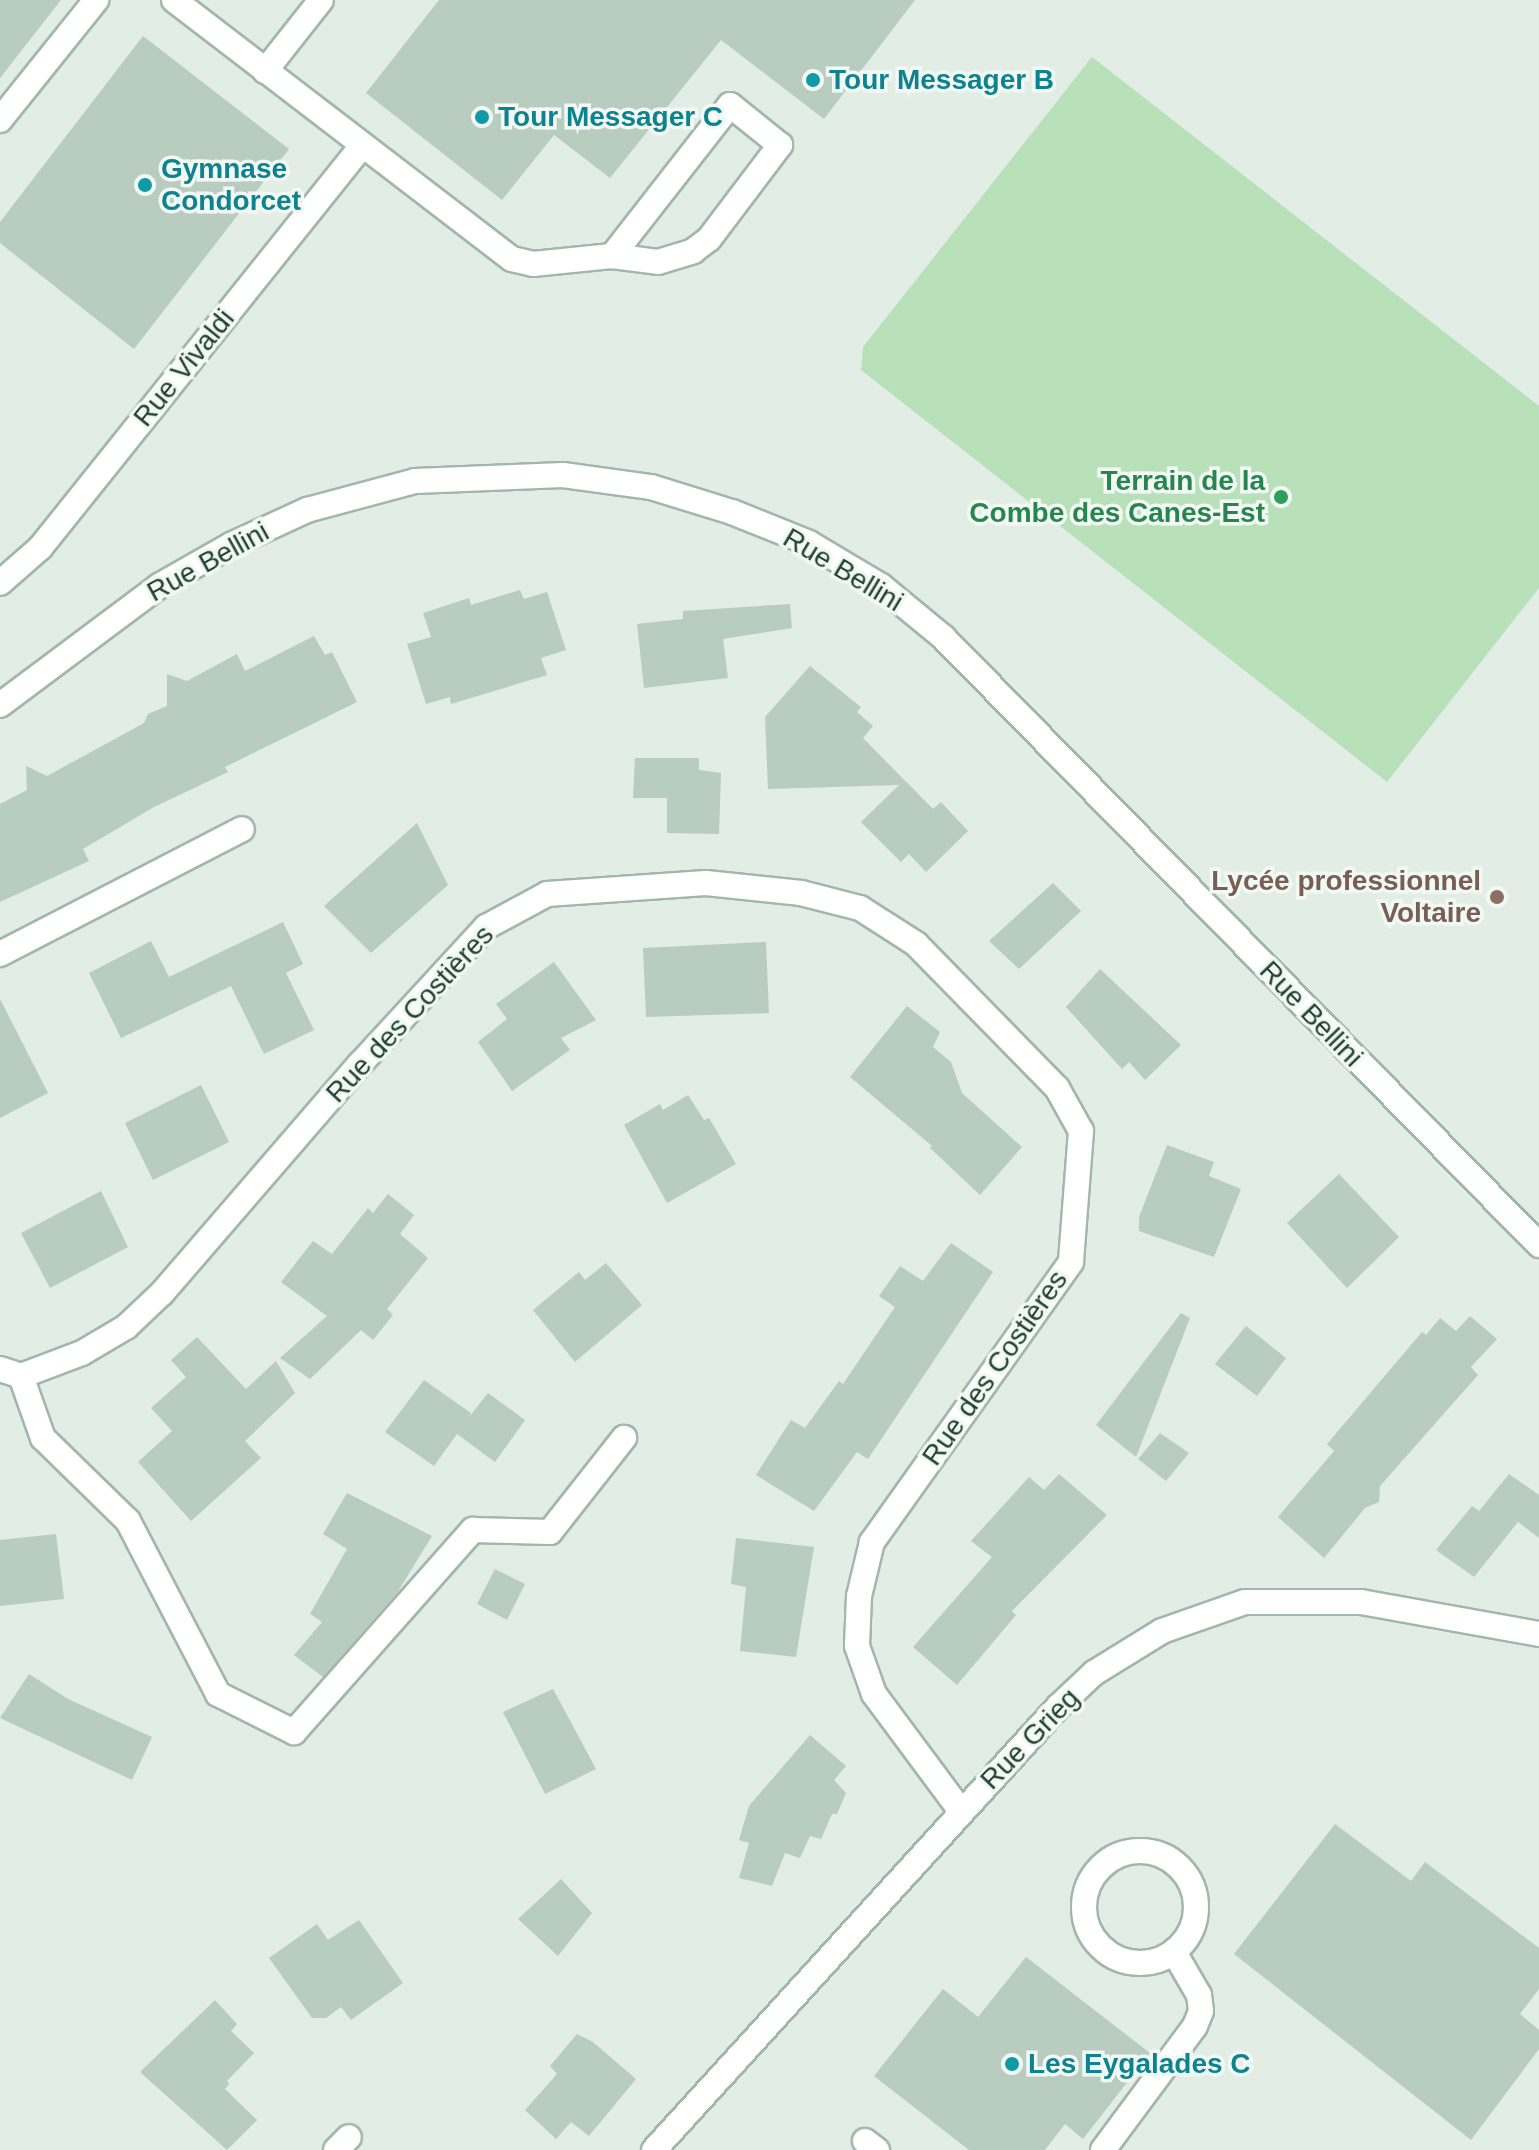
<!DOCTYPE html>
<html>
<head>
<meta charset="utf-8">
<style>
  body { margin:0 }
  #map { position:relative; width:1539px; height:2150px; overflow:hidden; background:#e1ede5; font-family:Arial,sans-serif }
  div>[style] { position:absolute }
  .green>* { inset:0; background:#b8e1ba }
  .building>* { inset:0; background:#b9ccc0 }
  .roads { filter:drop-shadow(2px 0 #a3b6ab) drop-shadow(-2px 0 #a3b6ab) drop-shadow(0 2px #a3b6ab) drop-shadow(0 -2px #a3b6ab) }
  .lane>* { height:24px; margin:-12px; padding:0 12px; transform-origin:12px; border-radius:12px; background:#fff }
  .street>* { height:24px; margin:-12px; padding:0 12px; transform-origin:12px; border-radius:12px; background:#fff }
  .street>.ring { margin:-12px; padding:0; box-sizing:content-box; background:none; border:24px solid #fff; border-radius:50% }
  .dots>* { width:22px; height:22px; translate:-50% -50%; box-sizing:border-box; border:4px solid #f2f9f4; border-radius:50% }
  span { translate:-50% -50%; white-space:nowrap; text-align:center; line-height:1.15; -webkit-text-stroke:7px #f2f9f4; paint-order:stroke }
  .culture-label { font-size:28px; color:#0d838f; font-weight:700 }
  .left { translate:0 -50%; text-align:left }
  .street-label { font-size:28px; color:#204030 }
  .leisure-label { font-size:28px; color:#27864d; font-weight:700 }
  .right { translate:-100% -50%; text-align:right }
  .education-label { font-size:28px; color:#785e54; font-weight:700 }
</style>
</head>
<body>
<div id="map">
  <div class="green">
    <i style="clip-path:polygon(1092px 57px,1539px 406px,1539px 588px,1387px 782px,861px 370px,863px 347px)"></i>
  </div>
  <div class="building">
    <i style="clip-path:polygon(0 0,61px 0,0 78px)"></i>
    <i style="clip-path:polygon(439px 0,915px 0,824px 119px,721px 40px,610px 178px,554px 135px,502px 200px,366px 93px)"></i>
    <i style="clip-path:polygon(143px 36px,289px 149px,134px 349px,0 243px,0 222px)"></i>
    <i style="clip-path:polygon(520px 590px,524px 599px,547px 592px,566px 650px,541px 658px,547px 675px,451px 704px,450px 697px,426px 704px,407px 644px,431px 637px,423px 613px,469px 598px,471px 605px)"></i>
    <i style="clip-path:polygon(790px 604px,792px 628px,723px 639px,728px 678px,644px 688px,637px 624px,683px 619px,683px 611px)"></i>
    <i style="clip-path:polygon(314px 636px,325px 655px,332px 652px,357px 702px,225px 767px,228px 772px,154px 807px,83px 849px,89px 861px,0 902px,0 804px,27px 790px,26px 766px,47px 776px,144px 723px,148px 714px,167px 706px,167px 674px,187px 681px,237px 654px,245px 671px)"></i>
    <i style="clip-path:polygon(810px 666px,861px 707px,857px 712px,873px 726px,863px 738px,933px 809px,941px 802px,968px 831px,926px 872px,909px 854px,901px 862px,861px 822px,899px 785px,768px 789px,765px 717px)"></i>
    <i style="clip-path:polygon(635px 758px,699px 758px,699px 770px,721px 773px,719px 834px,667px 833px,667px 798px,633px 798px)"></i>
    <i style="clip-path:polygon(417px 823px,448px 885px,371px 953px,324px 906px)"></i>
    <i style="clip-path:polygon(1053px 883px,1081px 911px,1019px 969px,989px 941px)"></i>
    <i style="clip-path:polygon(283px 922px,303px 964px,286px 973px,314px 1030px,264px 1054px,231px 986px,121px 1038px,89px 973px,151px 941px,169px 977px)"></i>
    <i style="clip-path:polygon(766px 942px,769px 1013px,646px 1017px,643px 948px)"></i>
    <i style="clip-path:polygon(554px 962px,596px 1020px,561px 1038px,570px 1050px,512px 1091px,478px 1042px,507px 1019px,496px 1004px)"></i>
    <i style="clip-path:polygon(1100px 969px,1181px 1045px,1145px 1080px,1129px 1062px,1122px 1069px,1066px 1007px)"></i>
    <i style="clip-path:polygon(0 999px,48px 1093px,0 1118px)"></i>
    <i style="clip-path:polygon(907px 1006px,940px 1032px,933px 1047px,951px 1062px,962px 1093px,1022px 1147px,980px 1195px,930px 1148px,932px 1146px,850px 1077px)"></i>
    <i style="clip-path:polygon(201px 1085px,229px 1142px,153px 1180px,125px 1123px)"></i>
    <i style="clip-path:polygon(688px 1095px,704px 1120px,709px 1118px,736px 1164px,667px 1203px,624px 1125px,660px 1104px,663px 1110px)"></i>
    <i style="clip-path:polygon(1167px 1145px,1214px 1162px,1209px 1176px,1241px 1189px,1214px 1257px,1139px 1231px,1139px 1217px)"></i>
    <i style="clip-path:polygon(1339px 1174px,1399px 1237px,1347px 1288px,1287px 1223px)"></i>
    <i style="clip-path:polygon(101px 1191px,128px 1247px,50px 1288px,21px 1233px)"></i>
    <i style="clip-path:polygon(388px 1194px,414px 1215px,400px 1234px,428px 1258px,387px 1309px,393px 1315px,373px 1340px,361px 1330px,310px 1379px,280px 1358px,327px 1316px,281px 1282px,313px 1241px,332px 1254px,368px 1208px,373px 1213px)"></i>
    <i style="clip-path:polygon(951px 1243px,993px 1272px,868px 1459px,857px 1452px,814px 1511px,756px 1475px,791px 1420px,805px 1428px,839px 1381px,843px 1384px,895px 1307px,879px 1296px,900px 1266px,923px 1281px)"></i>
    <i style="clip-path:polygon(606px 1263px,642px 1305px,575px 1362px,533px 1310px,579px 1272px,585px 1280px)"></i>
    <i style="clip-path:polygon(1181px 1313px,1190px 1318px,1136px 1457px,1096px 1425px)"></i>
    <i style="clip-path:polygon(1470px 1316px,1497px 1339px,1471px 1367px,1478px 1375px,1380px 1486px,1379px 1502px,1365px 1508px,1324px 1558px,1278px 1517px,1334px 1451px,1327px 1444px,1422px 1332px,1426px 1335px,1440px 1318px,1456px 1331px)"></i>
    <i style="clip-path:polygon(1246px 1326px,1286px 1358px,1257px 1396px,1215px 1364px)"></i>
    <i style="clip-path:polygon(197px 1337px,246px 1389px,276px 1361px,295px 1393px,245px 1441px,261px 1458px,191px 1521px,138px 1462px,172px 1431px,151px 1408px,186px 1377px,171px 1360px)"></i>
    <i style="clip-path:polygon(424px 1380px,471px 1413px,469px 1417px,488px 1393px,525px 1420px,495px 1462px,457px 1434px,434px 1466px,385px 1432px)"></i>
    <i style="clip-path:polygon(1160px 1433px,1189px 1453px,1166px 1481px,1138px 1459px)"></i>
    <i style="clip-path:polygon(1059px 1474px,1107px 1515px,1012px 1611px,1016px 1615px,957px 1685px,913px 1647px,992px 1557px,971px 1541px,1029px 1477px,1044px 1490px)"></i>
    <i style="clip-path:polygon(1509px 1474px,1539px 1495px,1539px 1538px,1518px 1522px,1474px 1577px,1436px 1550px,1472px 1506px,1479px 1511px)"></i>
    <i style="clip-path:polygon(347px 1493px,432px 1536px,397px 1593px,323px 1677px,294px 1655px,322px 1622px,310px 1614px,347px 1549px,323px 1534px)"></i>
    <i style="clip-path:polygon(56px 1534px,64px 1599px,0 1606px,0 1540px)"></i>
    <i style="clip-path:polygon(736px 1538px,814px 1547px,796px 1657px,740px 1651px,746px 1587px,731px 1584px)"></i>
    <i style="clip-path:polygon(495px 1569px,525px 1584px,507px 1620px,477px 1604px)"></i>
    <i style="clip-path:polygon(29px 1674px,68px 1699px,152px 1737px,132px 1780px,0 1718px)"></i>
    <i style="clip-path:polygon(553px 1689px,596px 1769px,545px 1794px,503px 1712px)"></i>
    <i style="clip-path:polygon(810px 1735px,846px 1766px,834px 1780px,846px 1793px,837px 1814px,832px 1814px,821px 1839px,810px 1836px,800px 1858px,785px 1853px,772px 1886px,739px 1878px,749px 1843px,739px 1840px,749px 1806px)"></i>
    <i style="clip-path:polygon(1335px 1824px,1411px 1881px,1425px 1862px,1539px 1948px,1539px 1989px,1520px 2014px,1539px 2030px,1539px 2049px,1471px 2140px,1234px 1954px)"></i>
    <i style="clip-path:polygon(561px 1879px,592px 1913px,558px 1956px,518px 1919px)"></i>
    <i style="clip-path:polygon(359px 1920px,403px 1983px,351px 2020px,341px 2007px,326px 2018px,312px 2018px,269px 1958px,317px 1924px,328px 1940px)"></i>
    <i style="clip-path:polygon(1026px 1957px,1150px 2053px,1083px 2139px,1065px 2124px,1045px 2150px,969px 2150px,874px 2076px,943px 1989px,978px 2017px)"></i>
    <i style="clip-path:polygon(215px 2000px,237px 2024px,231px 2031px,254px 2053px,227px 2081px,229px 2084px,225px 2089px,257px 2120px,227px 2150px,140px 2072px)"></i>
    <i style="clip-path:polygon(577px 2034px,593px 2042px,636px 2079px,589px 2136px,571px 2122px,556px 2139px,525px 2110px,557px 2074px,550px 2066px)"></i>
  </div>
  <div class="roads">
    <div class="lane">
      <i style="left:865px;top:2141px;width:15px;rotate:37deg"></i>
    </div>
    <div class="street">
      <i style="left:174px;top:0;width:426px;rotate:37.5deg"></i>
      <i style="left:512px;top:259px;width:22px;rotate:13deg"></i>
      <i style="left:533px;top:264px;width:79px;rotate:-5.8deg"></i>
      <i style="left:612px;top:256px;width:46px;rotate:7.4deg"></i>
      <i style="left:658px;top:262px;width:37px;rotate:-17deg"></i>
      <i style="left:693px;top:251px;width:20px;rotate:-37deg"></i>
      <i style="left:709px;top:239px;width:118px;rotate:-52.9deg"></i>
      <i style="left:780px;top:145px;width:64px;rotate:-141.3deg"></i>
      <i style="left:730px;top:105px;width:192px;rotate:128deg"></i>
      <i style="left:265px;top:71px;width:90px;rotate:-51.7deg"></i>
      <i style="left:0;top:120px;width:154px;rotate:-51.3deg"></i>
      <i style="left:0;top:583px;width:53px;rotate:-41.2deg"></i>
      <i style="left:40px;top:548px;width:514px;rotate:-51.32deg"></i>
      <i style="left:0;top:705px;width:199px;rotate:-36.8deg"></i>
      <i style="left:159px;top:586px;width:83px;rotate:-29.7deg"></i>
      <i style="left:231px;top:545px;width:84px;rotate:-24.7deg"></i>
      <i style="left:307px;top:510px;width:112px;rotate:-15deg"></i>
      <i style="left:415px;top:481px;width:148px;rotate:-2.3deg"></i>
      <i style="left:563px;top:475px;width:89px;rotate:7.8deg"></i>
      <i style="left:651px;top:487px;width:85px;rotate:17.2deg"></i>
      <i style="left:732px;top:512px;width:83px;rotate:21.9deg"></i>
      <i style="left:809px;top:543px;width:84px;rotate:30.8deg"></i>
      <i style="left:881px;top:586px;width:82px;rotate:39.5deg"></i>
      <i style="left:944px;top:638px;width:850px;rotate:45.57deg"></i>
      <i style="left:0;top:954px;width:272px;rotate:-27.3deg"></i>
      <i style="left:0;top:1369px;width:22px;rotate:18deg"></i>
      <i style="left:21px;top:1376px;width:66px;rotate:70.5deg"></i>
      <i style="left:43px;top:1438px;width:119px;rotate:44.3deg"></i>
      <i style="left:128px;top:1521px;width:195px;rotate:62.5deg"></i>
      <i style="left:218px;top:1694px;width:85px;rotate:26.6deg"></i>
      <i style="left:294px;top:1732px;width:270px;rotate:-48.5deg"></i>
      <i style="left:473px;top:1530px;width:77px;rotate:1.5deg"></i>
      <i style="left:550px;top:1532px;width:120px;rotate:-51.8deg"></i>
      <i style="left:21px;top:1376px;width:65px;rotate:-20.7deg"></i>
      <i style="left:82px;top:1353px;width:51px;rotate:-30.6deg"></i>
      <i style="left:126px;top:1327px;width:50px;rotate:-43.4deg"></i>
      <i style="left:162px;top:1293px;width:303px;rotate:-49.2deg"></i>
      <i style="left:360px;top:1064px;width:186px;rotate:-47.4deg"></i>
      <i style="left:486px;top:927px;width:69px;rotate:-28.4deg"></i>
      <i style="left:547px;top:894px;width:159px;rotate:-4deg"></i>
      <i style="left:706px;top:883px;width:96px;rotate:6deg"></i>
      <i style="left:801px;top:893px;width:61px;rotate:14.3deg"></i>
      <i style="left:860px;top:908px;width:67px;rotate:32.7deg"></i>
      <i style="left:916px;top:944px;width:202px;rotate:45.6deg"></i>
      <i style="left:1057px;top:1088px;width:49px;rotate:60.8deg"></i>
      <i style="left:1081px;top:1131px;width:131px;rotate:94.4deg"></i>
      <i style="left:1071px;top:1262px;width:344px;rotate:125.4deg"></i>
      <i style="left:872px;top:1542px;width:56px;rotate:103.5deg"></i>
      <i style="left:859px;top:1596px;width:50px;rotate:92.3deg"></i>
      <i style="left:857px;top:1646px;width:51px;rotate:70.5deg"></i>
      <i style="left:874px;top:1694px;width:146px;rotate:53.4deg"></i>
      <i class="ring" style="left:1084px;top:1851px;width:88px;height:88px"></i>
      <i style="left:336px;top:2150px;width:18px;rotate:-45deg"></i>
      <i style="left:654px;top:2150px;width:600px;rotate:-47.64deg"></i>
      <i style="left:1058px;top:1707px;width:50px;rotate:-43.4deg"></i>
      <i style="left:1094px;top:1673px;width:80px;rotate:-31.7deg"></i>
      <i style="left:1162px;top:1631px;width:88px;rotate:-19.3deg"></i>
      <i style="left:1245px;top:1602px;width:116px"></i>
      <i style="left:1361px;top:1602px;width:181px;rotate:10.2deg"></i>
      <i style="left:1103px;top:2150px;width:154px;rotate:-53.4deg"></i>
      <i style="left:1195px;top:2026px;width:16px;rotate:-68deg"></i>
      <i style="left:1201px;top:2011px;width:16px;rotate:-97deg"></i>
      <i style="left:1199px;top:1995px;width:50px;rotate:-120.2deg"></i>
    </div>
  </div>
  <div class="dots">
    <i style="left:813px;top:80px;background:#0f9aa8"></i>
    <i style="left:482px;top:117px;background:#0f9aa8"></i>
    <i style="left:145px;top:185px;background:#0f9aa8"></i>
    <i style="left:1281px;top:497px;background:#2e9e5b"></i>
    <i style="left:1497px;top:897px;background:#8d6e63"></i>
    <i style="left:1012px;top:2064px;background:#0f9aa8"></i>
  </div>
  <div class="culture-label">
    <span class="left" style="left:829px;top:80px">Tour Messager B</span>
    <span class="left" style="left:498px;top:117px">Tour Messager C</span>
    <span class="left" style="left:161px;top:185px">Gymnase<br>Condorcet</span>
    <span class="left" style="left:1028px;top:2064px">Les Eygalades C</span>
  </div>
  <div class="street-label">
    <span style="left:184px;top:368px;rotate:-51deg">Rue Vivaldi</span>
    <span style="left:208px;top:562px;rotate:-29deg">Rue Bellini</span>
    <span style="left:843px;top:570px;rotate:31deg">Rue Bellini</span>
    <span style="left:410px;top:1014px;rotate:-47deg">Rue des Costières</span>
    <span style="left:1311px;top:1014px;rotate:46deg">Rue Bellini</span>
    <span style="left:995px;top:1368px;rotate:-55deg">Rue des Costières</span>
    <span style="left:1030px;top:1739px;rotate:-46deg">Rue Grieg</span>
  </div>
  <div class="leisure-label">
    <span class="right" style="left:1265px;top:497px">Terrain de la<br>Combe des Canes-Est</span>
  </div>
  <div class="education-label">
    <span class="right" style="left:1481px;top:897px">Lycée professionnel<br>Voltaire</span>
  </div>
</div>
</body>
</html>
